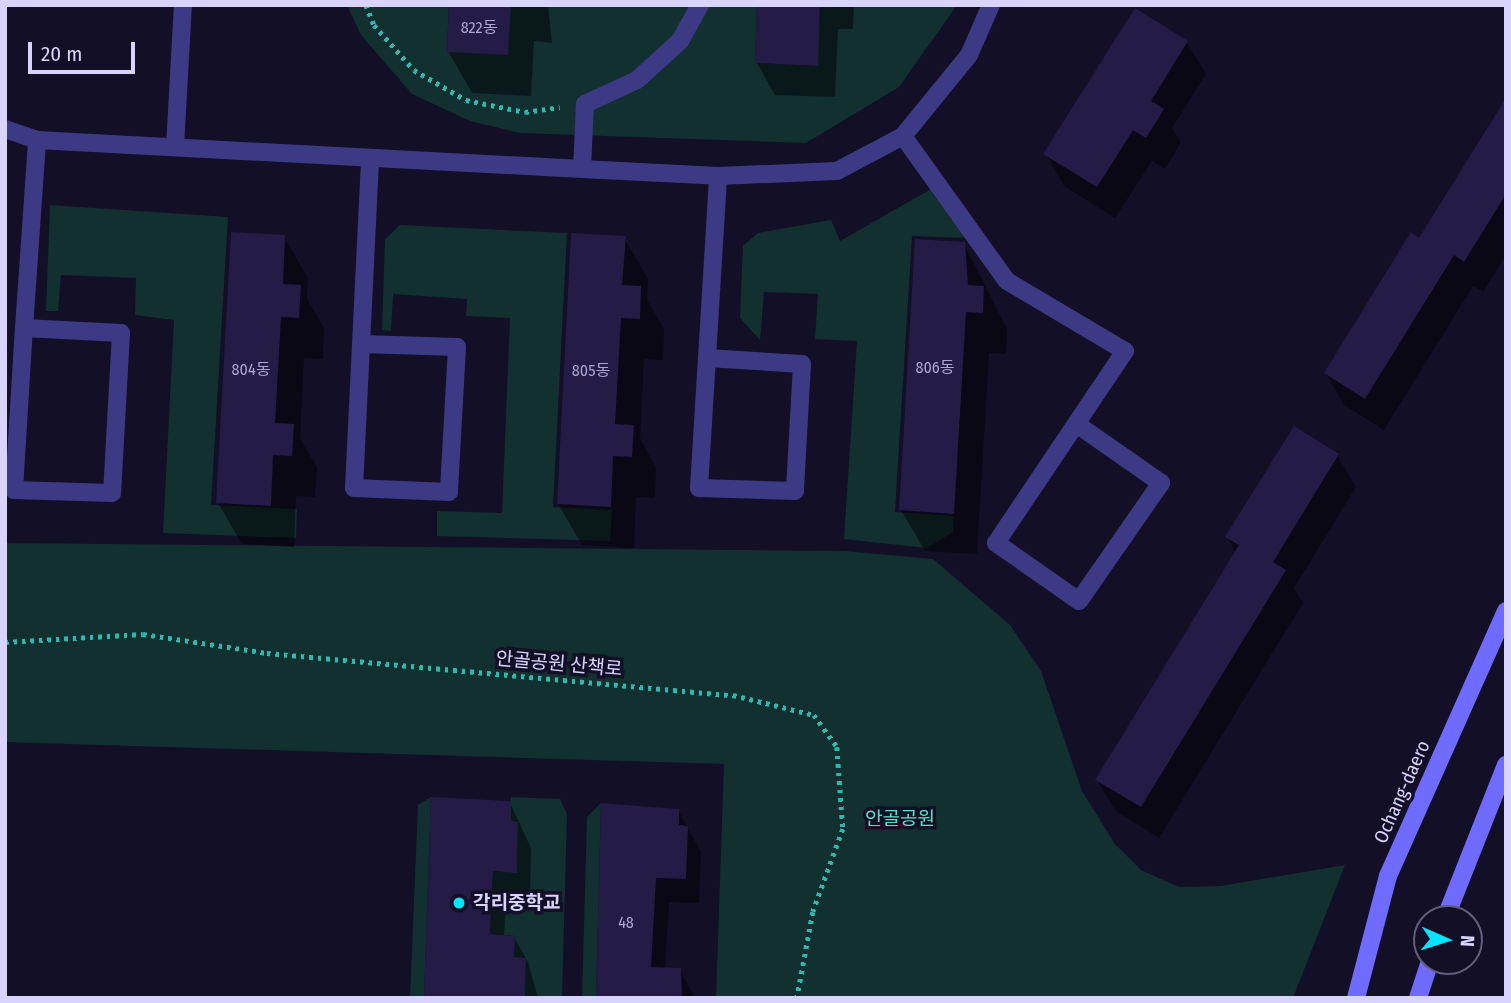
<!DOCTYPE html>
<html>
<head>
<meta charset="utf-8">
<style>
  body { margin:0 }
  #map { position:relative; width:1511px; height:1003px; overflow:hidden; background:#130f26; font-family:"Fira Sans Condensed","Noto Sans KR",sans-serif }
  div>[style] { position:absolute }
  .green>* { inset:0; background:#12302f }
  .shadow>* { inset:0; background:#0007 }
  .building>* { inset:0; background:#241b47 }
  .path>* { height:4.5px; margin-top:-2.25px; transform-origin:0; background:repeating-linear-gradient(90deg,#2fb8b0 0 3.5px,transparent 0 8.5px) }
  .service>* { height:18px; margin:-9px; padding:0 9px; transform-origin:9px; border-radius:9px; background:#3d3a85 }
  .secondary>* { height:18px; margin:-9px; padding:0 9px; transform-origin:9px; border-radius:9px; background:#6f6bff }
  .dots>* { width:19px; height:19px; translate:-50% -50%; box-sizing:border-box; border:4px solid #130f26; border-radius:50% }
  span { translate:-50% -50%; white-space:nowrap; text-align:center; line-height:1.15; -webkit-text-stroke:7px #130f26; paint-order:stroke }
  .number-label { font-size:16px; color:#aca6d1 }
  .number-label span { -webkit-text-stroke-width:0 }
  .street-label { font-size:19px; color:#d9d4ff }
  .park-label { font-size:19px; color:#5fe0c0 }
  .poi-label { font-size:19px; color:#d9d4ff; font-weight:700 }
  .left { translate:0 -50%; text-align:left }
  .frame { position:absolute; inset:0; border:7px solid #d9d4ff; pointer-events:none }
  .north { position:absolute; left:1413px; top:905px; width:70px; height:70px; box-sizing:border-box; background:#130f26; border:2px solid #625e7d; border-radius:50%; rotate:93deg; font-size:19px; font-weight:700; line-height:28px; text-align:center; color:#d9d4ff }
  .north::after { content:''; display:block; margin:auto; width:24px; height:32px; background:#00e5ff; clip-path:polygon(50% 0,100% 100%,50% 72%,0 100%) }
  .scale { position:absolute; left:28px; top:42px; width:107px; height:32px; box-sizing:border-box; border:4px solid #d9d4ff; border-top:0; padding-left:9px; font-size:21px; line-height:24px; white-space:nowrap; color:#d9d4ff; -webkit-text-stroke:5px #130f26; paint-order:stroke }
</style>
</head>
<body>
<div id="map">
  <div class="green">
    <i style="clip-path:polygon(347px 5px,449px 5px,447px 51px,507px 55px,511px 5px,757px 5px,755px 63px,817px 66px,820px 5px,957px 5px,899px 87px,806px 143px,520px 133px,470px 121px,412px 94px,361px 35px)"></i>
    <i style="clip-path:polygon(931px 189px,967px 238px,912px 236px,895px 512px,954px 516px,953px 532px,927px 548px,844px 539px,857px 341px,815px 339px,818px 294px,764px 292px,760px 340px,740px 318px,743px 246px,758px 233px,831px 220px,840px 241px)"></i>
    <i style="clip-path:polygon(50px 205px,228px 217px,211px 505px,297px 509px,296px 538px,163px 533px,174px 320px,135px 315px,136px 278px,61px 275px,58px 311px,46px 311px)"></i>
    <i style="clip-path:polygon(400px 225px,567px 233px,553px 507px,612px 510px,610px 541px,437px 536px,437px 511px,502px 513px,510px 318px,466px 316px,467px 299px,393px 294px,391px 331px,382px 330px,385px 239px)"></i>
    <i style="clip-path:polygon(5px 543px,845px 551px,933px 559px,1010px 625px,1041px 671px,1082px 791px,1115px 844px,1141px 870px,1179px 887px,1221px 886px,1345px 865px,1293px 998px,716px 998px,724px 764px,5px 742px)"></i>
    <i style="clip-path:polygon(431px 797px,424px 998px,410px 998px,418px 805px)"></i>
    <i style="clip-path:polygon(511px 797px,560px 799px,567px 814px,562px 998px,525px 998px,526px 958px,514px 957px,515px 936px,490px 934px,493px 871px,517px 872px,518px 822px,511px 820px)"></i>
    <i style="clip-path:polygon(601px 803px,596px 998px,582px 998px,587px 817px)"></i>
  </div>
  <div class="shadow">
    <i style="clip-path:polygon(451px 5px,548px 5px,552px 43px,534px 41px,531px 96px,472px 93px,448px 51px)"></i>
    <i style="clip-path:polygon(759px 5px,854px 5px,853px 29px,838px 29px,835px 97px,775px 95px,757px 63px)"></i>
    <i style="clip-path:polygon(1136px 10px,1187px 43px,1206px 74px,1172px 128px,1181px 142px,1165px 169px,1152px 161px,1115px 218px,1064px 186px,1046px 154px)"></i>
    <i style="clip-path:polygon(1506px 102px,1506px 255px,1483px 292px,1473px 286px,1384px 430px,1344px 405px,1326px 373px,1420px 240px)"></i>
    <i style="clip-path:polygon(284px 237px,308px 278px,307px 299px,324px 328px,323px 359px,304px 358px,300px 438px,317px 467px,315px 497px,296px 496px,294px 547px,242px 544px,218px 503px)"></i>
    <i style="clip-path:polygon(624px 238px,648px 279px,647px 300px,664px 329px,663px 360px,644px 359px,640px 438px,656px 468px,655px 498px,636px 497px,634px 548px,582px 545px,558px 504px)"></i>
    <i style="clip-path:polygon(964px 244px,1007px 329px,1006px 354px,989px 353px,977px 554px,925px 551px,901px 510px)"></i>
    <i style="clip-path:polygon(1337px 455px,1356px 487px,1294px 588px,1303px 603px,1159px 838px,1116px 811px,1097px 780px,1236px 553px,1227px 537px)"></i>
    <i style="clip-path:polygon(510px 803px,531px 848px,530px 896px,506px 895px,504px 937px,514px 937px,528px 962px,538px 998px,426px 998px)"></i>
    <i style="clip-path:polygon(678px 810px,701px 852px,699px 903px,669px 902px,665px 969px,680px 970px,695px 998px,598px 998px)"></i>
  </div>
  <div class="building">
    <i style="clip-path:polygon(449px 5px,511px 5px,508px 55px,447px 52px)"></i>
    <i style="clip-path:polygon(757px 5px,820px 5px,818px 66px,755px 63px)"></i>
    <i style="clip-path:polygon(1135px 8px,1188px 41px,1151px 101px,1164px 109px,1146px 138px,1133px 130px,1097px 187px,1043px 154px)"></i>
    <i style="clip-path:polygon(1506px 98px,1506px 194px,1464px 262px,1454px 255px,1365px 399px,1324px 373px,1411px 232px,1419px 238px)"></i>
    <i style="clip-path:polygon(231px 232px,285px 235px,283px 284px,301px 285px,299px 318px,281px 317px,275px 423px,294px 424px,292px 456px,273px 455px,271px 506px,216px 503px)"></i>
    <i style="clip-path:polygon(571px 233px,626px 236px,622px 285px,641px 286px,640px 319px,621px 318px,615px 424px,634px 425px,632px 457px,613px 456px,611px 507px,557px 504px)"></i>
    <i style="clip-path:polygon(915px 239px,965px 242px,968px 285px,984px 286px,983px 313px,966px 312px,954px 514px,899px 510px)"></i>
    <i style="clip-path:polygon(1294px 426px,1339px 454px,1273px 562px,1286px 570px,1141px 807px,1095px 780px,1239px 545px,1225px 537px)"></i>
    <i style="clip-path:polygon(431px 797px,511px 801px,511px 820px,518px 822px,517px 873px,493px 871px,490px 934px,515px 936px,514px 957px,526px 958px,525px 998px,424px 998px)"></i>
    <i style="clip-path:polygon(601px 803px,679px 809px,679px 825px,688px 826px,686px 879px,656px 878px,651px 967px,681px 968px,682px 998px,596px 998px)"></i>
  </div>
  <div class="path">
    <i style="left:366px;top:5px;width:22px;rotate:68deg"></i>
    <i style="left:374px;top:25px;width:60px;rotate:48.4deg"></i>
    <i style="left:414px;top:70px;width:60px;rotate:30deg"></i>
    <i style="left:466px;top:100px;width:60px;rotate:11.5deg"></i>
    <i style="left:525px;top:112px;width:35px;rotate:-8deg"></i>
    <i style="left:5px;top:642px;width:138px;rotate:-3.3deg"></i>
    <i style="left:143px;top:634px;width:125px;rotate:8.7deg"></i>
    <i style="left:267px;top:653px;width:468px;rotate:5.2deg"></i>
    <i style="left:733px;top:695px;width:83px;rotate:13.9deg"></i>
    <i style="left:814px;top:715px;width:39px;rotate:54deg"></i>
    <i style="left:837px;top:747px;width:82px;rotate:85.8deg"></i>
    <i style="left:843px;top:829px;width:88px;rotate:109.9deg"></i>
    <i style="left:813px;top:912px;width:87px;rotate:100.5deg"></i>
  </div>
  <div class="service">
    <i style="left:5px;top:129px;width:34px;rotate:19deg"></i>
    <i style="left:37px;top:140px;width:546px;rotate:3.05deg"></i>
    <i style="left:582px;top:169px;width:136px;rotate:2.9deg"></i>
    <i style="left:718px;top:176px;width:119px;rotate:-2.4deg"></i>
    <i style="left:837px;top:171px;width:75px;rotate:-27.9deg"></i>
    <i style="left:903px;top:136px;width:104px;rotate:-50.8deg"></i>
    <i style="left:969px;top:55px;width:55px;rotate:-66.3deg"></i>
    <i style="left:903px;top:136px;width:178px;rotate:54.4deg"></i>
    <i style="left:1007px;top:281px;width:137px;rotate:30.7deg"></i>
    <i style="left:1125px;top:351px;width:231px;rotate:123.9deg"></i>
    <i style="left:996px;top:543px;width:101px;rotate:34.9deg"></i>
    <i style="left:1079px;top:601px;width:144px;rotate:-55.2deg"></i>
    <i style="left:1161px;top:483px;width:101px;rotate:-145.1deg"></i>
    <i style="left:175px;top:147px;width:142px;rotate:-86.8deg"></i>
    <i style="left:582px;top:169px;width:65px;rotate:-87.4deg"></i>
    <i style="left:585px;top:104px;width:57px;rotate:-24.8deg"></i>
    <i style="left:637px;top:80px;width:58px;rotate:-42.2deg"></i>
    <i style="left:680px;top:41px;width:41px;rotate:-60.9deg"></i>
    <i style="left:24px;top:328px;width:97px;rotate:3deg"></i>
    <i style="left:121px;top:333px;width:160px;rotate:93.2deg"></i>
    <i style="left:112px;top:493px;width:98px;rotate:-178.2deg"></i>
    <i style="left:14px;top:490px;width:162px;rotate:-86.5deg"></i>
    <i style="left:24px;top:328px;width:188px;rotate:-86deg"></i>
    <i style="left:362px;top:344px;width:95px;rotate:1.8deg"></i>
    <i style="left:457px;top:347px;width:145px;rotate:93.2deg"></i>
    <i style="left:449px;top:492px;width:95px;rotate:-177.6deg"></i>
    <i style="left:354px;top:488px;width:329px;rotate:-87.2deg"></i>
    <i style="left:707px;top:358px;width:95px;rotate:3.6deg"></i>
    <i style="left:802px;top:364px;width:127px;rotate:93.2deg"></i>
    <i style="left:795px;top:491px;width:96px;rotate:-178.2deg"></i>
    <i style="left:699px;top:488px;width:130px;rotate:-86.5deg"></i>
    <i style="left:707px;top:358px;width:182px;rotate:-86.5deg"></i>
  </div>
  <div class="secondary">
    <i style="left:1445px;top:919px;width:166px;rotate:-68.4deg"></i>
    <i style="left:1356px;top:998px;width:126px;rotate:-75.3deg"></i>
    <i style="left:1388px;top:876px;width:290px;rotate:-66deg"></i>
    <i style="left:1418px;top:998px;width:39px;rotate:-72deg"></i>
  </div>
  <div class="dots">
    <i style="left:459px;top:903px;background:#00e5ff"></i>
  </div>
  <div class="number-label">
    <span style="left:479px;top:28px">822동</span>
    <span style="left:935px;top:368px">806동</span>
    <span style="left:251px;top:370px">804동</span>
    <span style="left:591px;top:371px">805동</span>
    <span style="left:626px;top:923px">48</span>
  </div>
  <div class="street-label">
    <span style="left:559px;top:664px;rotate:5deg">안골공원 산책로</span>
    <span style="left:1402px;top:792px;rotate:-66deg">Ochang-daero</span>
  </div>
  <div class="park-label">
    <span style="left:900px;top:819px">안골공원</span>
  </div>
  <div class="poi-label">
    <span class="left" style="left:473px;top:903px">각리중학교</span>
  </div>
  <div class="frame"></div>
  <div class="north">N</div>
  <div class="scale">20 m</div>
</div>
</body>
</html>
